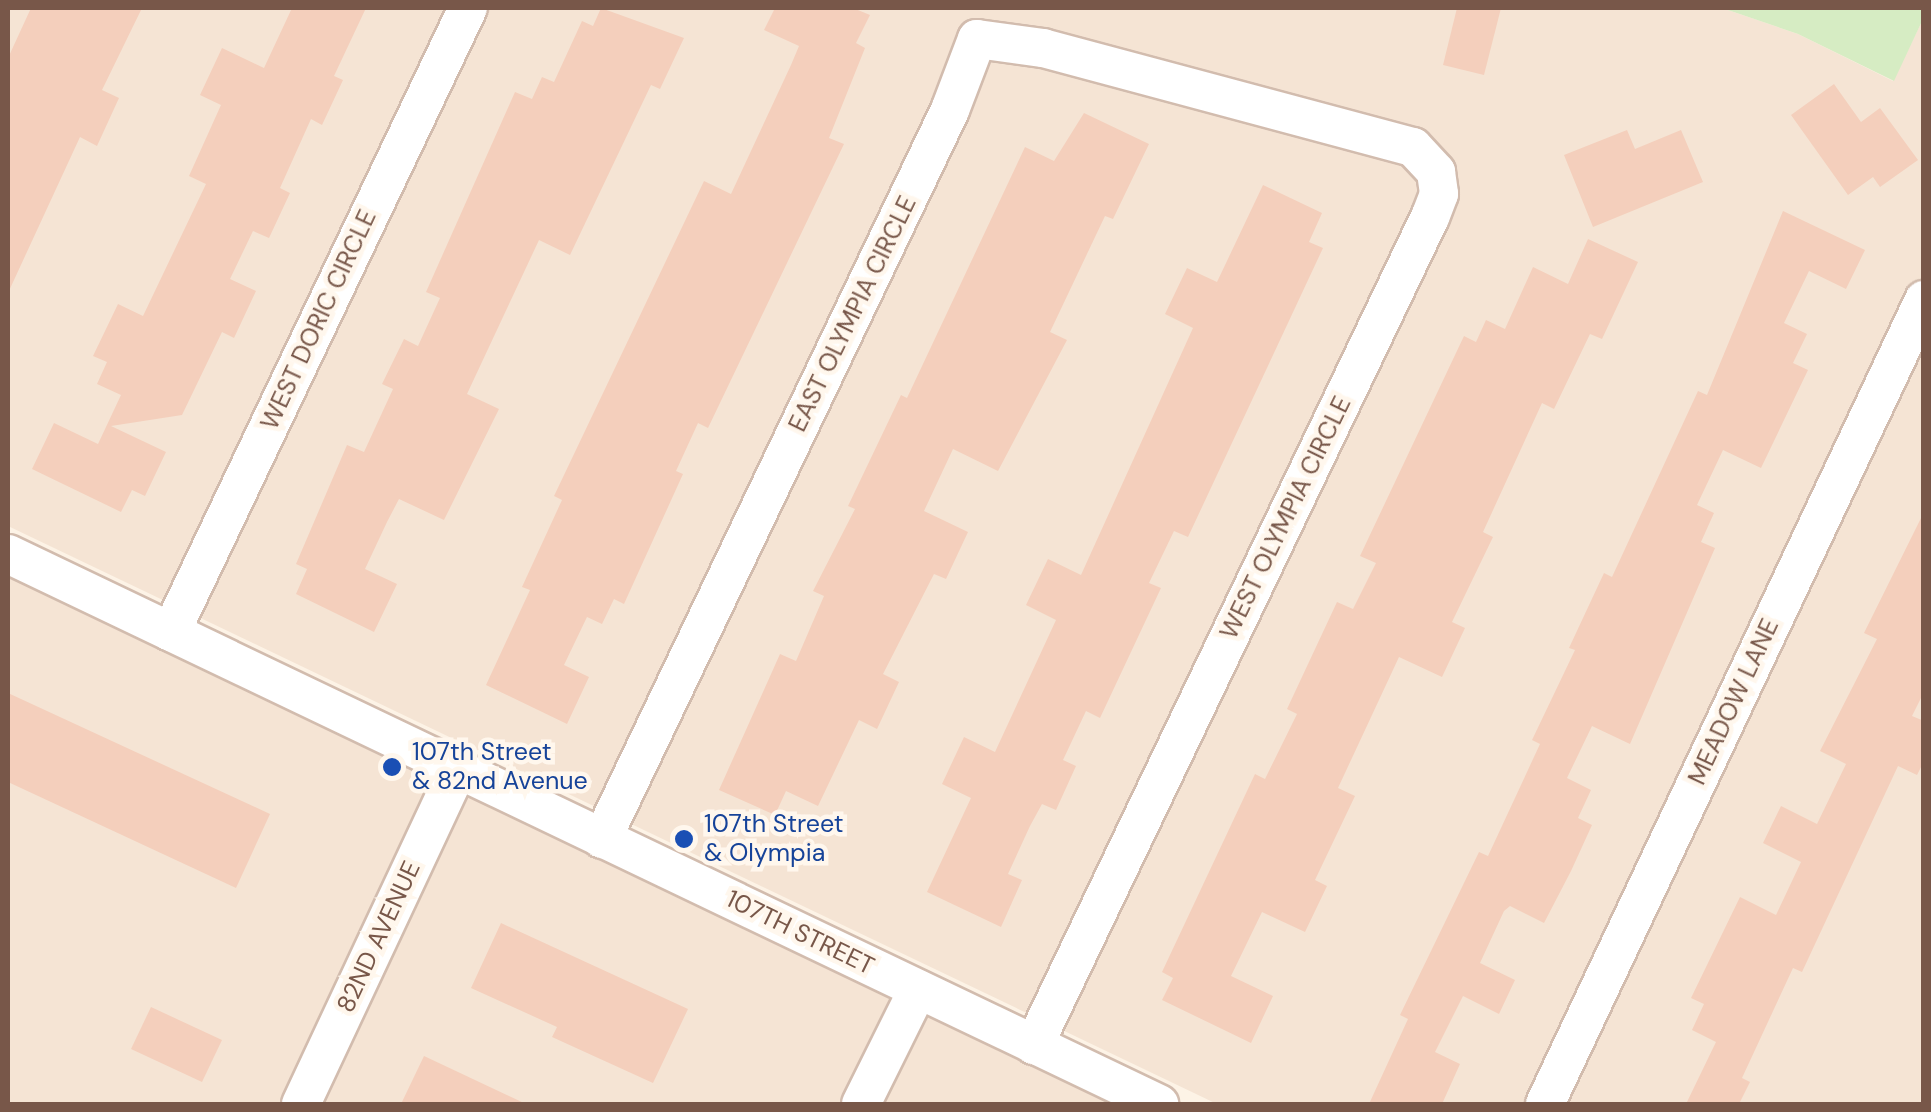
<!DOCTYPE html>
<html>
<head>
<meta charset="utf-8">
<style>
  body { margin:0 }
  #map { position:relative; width:1931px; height:1112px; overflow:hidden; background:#fdf3e6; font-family:"DM Sans",sans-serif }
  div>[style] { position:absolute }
  .residential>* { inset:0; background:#f5e4d4 }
  .green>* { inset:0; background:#d6ecc3 }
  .building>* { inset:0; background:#f4cfbc }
  .roads { filter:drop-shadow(2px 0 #d2bcae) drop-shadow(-2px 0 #d2bcae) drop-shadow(0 2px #d2bcae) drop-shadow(0 -2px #d2bcae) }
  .minor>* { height:38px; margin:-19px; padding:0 19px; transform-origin:19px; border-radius:19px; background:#fff }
  .dots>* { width:28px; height:28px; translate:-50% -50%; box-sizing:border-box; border:5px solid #fff7ed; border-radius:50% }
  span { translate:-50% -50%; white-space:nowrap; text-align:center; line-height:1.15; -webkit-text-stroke:9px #fff7ed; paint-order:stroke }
  .street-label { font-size:25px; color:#785749 }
  .transit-label { font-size:25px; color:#164399 }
  .left { translate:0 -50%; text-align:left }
  .frame { position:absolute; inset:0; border:10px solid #785749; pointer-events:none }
</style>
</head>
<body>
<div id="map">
  <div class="residential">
    <i style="clip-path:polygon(8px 8px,1722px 8px,1798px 34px,1893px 81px,1923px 19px,1923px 1104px,1217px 1104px,8px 526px)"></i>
    <i style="clip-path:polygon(8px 576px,60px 601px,1111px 1104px,8px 1104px)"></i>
  </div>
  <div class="green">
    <i style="clip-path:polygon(1722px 8px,1923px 8px,1923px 19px,1894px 81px,1798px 34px)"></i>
  </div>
  <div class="building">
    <i style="clip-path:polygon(31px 8px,142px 8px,102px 90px,119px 98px,97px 146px,80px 137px,8px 293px,8px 58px)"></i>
    <i style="clip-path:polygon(292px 8px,366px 8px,334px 76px,343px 80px,322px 125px,311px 119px,280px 188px,290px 193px,269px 238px,253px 231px,230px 279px,256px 291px,234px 338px,222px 332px,182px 415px,111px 426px,166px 452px,145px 496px,132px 490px,121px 512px,32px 469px,54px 423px,98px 444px,121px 395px,97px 384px,107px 362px,93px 356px,118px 304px,143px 316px,206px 184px,189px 176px,221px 105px,200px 95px,222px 48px,264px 68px)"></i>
    <i style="clip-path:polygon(601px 8px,684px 38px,660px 89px,651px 85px,570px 255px,539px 240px,467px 394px,499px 409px,444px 520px,399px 499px,387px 522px,365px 569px,397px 584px,374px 632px,296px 594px,307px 569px,296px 564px,347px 445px,364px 452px,393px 389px,382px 384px,404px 339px,418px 346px,440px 298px,426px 292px,515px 92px,532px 99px,542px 77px,554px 82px,582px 21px,593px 26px)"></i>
    <i style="clip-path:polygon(775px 8px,853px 8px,870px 15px,856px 43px,865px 48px,829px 138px,844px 144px,708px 428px,698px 423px,676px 471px,683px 474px,624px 604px,614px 599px,602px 624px,587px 617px,564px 665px,589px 677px,567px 724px,486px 685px,530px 590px,522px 587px,562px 500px,554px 496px,704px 181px,731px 194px,791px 65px,799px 46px,764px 30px)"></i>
    <i style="clip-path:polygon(1457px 8px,1501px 8px,1484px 75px,1443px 65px)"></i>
    <i style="clip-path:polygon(1834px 84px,1861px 122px,1880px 108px,1918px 160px,1880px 187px,1873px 177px,1848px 195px,1791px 115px)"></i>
    <i style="clip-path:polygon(1084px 113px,1149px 144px,1113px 219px,1105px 216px,1050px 332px,1067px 340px,998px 471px,953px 449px,924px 511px,968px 532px,946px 579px,934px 574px,883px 674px,899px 682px,877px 729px,859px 720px,818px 806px,786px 791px,775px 815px,719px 790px,780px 654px,796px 661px,824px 596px,813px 591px,855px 509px,848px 506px,901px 395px,907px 398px,1025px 147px,1054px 161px)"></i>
    <i style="clip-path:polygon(1627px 130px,1635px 149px,1681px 130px,1703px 182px,1593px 227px,1564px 155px)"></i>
    <i style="clip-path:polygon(1263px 185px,1322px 213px,1309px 242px,1323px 248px,1188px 537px,1174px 531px,1149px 583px,1161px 588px,1100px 718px,1086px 711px,1063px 760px,1076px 766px,1056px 810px,1042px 804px,1030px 826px,1008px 874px,1022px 880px,1001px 927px,927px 892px,971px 798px,942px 784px,964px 737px,995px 752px,1056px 620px,1026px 605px,1048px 559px,1081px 575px,1193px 328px,1165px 314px,1187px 268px,1217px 282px)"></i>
    <i style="clip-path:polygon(1783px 211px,1865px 250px,1846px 289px,1809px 271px,1784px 323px,1807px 334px,1793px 363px,1808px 370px,1761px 468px,1723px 450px,1697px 505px,1714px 513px,1701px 542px,1715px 548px,1630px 744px,1592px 726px,1567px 778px,1591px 790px,1578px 818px,1592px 825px,1571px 871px,1544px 923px,1510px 906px,1504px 911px,1480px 963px,1515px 980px,1499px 1014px,1463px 996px,1435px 1052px,1460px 1064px,1442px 1104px,1369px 1104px,1408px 1019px,1400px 1015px,1479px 852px,1488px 856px,1540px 744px,1532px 740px,1575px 650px,1569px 648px,1604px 573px,1612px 577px,1698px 391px,1707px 395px)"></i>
    <i style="clip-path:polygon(1588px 239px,1638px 262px,1602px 339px,1590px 334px,1554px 409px,1542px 403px,1483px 532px,1493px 537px,1452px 622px,1465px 628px,1442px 677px,1399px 657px,1338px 788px,1355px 796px,1315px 880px,1327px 886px,1305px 932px,1262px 912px,1231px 976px,1273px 996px,1251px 1043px,1162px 1000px,1173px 978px,1162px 972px,1255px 774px,1265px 779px,1297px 714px,1287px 709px,1337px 602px,1353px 609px,1376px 563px,1360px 556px,1464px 336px,1476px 342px,1486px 320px,1505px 329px,1533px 267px,1568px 284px)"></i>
    <i style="clip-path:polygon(1924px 512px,1924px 692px,1912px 716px,1924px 721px,1924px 761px,1917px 775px,1898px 766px,1802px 972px,1793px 968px,1742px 1078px,1750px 1082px,1739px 1104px,1686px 1104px,1716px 1042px,1692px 1030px,1704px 1004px,1691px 998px,1740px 897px,1776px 915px,1801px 862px,1763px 843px,1781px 806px,1817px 824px,1846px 764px,1820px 751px,1877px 639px,1864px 633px)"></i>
    <i style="clip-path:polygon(8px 693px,270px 814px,236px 888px,8px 782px)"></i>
    <i style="clip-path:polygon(501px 923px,688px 1009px,653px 1083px,552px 1037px,557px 1027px,471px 988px)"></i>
    <i style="clip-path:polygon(151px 1007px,222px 1040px,202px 1082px,131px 1049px)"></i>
    <i style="clip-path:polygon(424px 1056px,526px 1104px,401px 1104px)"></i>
  </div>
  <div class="roads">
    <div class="minor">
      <i style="left:8px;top:554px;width:1276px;rotate:25.54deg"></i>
      <i style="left:171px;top:632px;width:691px;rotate:-64.55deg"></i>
      <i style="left:602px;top:839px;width:808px;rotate:-64.48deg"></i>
      <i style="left:950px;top:110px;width:76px;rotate:-69.2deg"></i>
      <i style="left:977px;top:39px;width:67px;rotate:7.8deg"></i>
      <i style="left:1043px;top:48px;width:383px;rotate:15deg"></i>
      <i style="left:1413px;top:147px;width:34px;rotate:47deg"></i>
      <i style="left:1436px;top:172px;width:22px;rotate:82deg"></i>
      <i style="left:1439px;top:194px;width:25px;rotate:111deg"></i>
      <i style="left:1430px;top:217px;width:918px;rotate:115.56deg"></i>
      <i style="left:301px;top:1104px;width:370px;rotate:-64.9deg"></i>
      <i style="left:861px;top:1104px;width:128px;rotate:-63.6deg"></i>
      <i style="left:1545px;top:1104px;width:889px;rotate:-64.76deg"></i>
    </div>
  </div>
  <div class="dots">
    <i style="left:392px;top:767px;background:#1a4fb4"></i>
    <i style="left:684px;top:839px;background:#1a4fb4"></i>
  </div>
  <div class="street-label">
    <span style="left:853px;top:314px;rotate:-64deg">EAST OLYMPIA CIRCLE</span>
    <span style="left:319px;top:320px;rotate:-65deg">WEST DORIC CIRCLE</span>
    <span style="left:1286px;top:518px;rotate:-64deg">WEST OLYMPIA CIRCLE</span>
    <span style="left:1734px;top:702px;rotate:-65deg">MEADOW LANE</span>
    <span style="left:800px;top:933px;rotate:26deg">107TH STREET</span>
    <span style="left:379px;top:937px;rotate:-65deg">82ND AVENUE</span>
  </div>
  <div class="transit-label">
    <span class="left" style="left:412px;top:767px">107th Street<br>&amp; 82nd Avenue</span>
    <span class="left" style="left:704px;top:839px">107th Street<br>&amp; Olympia</span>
  </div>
  <div class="frame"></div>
</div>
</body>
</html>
